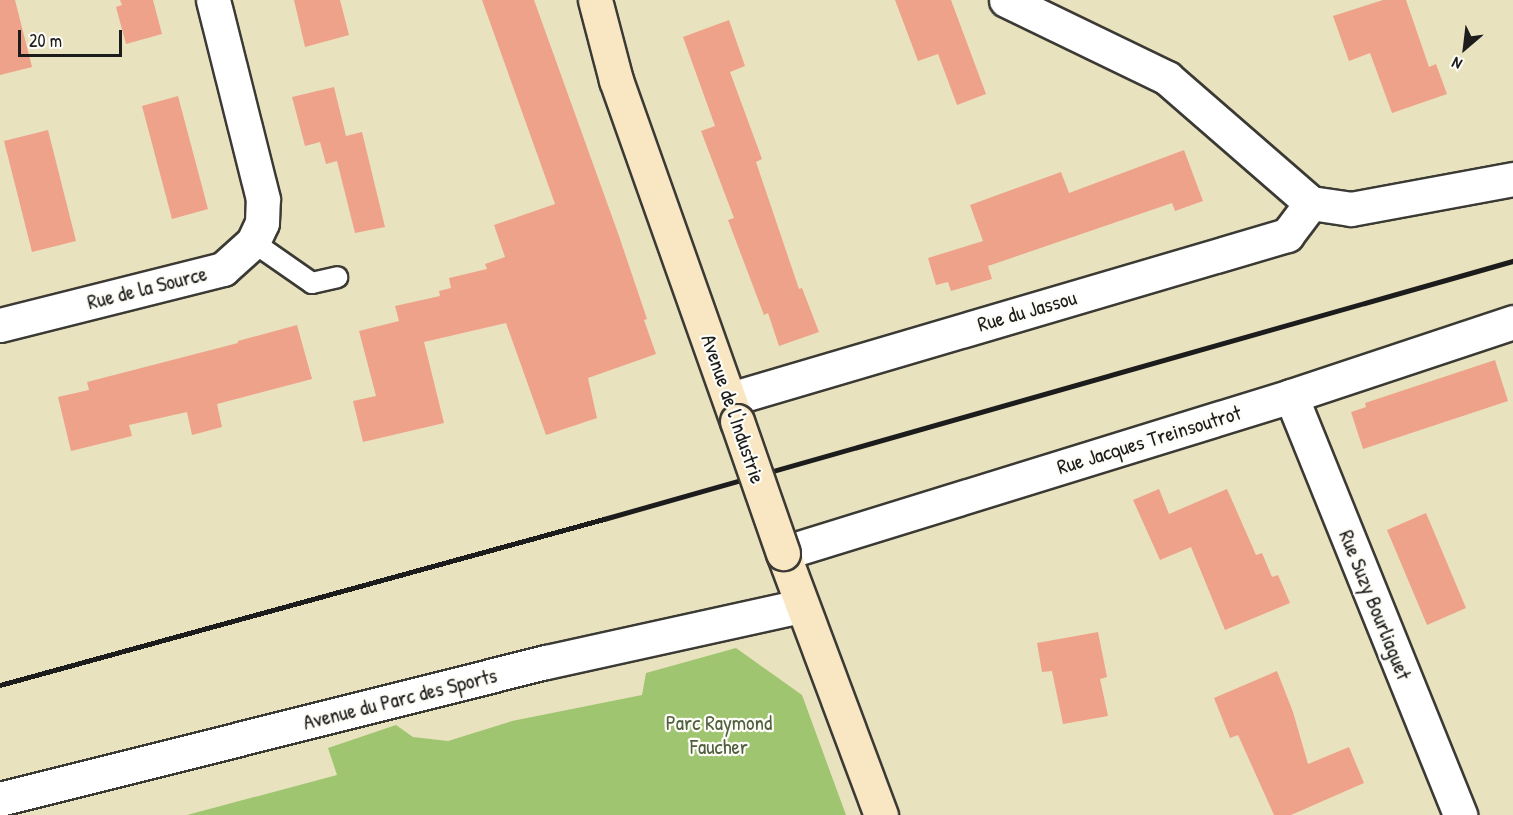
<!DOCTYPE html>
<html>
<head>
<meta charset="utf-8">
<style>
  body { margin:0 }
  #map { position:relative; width:1513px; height:815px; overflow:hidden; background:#e9e2bf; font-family:"Patrick Hand",sans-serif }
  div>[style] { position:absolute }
  .green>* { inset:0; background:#9fc570 }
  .building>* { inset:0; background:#eea28a }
  .roads { filter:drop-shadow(2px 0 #3b3a34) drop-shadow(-2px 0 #3b3a34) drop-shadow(0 2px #3b3a34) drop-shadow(0 -2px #3b3a34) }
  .service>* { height:20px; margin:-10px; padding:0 10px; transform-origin:10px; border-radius:10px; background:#fff }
  .minor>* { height:33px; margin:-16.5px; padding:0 16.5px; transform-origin:16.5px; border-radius:16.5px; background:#fff }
  .secondary>* { height:33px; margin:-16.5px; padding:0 16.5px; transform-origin:16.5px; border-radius:16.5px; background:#f9e7c3 }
  .rail>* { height:4.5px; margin:-2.25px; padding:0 2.25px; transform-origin:2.25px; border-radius:2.25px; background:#1c1c1c }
  .bridges { filter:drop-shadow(2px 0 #3b3a34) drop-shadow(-2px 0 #3b3a34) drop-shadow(0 2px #3b3a34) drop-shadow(0 -2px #3b3a34) }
  .secondary-bridge>* { height:33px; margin:-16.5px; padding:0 16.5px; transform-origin:16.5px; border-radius:16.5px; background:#f9e7c3 }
  span { translate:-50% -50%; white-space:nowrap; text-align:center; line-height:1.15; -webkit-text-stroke:4.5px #fdfcf7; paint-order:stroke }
  .street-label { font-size:21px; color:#1c1c1c }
  .park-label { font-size:21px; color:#50603e }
  .north { position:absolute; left:1435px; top:18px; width:60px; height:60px; -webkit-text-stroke:4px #fdfcf7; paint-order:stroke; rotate:208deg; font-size:16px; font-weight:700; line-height:24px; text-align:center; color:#1c1c1c }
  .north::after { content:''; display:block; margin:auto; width:21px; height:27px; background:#1c1c1c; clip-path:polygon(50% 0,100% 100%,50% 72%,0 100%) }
  .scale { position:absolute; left:18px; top:30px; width:104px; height:27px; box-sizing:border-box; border:3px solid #1c1c1c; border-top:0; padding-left:8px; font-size:18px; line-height:21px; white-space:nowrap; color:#1c1c1c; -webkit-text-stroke:4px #fdfcf7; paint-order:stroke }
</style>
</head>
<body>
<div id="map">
  <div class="green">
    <i style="clip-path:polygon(736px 648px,802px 695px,846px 815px,187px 815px,337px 775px,328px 748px,396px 725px,413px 737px,448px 741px,512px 721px,642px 695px,646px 673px)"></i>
  </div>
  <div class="building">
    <i style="clip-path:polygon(0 0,15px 0,32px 67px,0 75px)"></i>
    <i style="clip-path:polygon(120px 0,153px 0,162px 34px,126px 44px,116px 7px,122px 5px)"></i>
    <i style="clip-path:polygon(294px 0,340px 0,349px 35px,305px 47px)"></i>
    <i style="clip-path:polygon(482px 0,534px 0,619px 236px,647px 319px,644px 320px,656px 354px,588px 378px,597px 418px,546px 435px,506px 323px,424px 342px,444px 423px,363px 442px,353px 401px,376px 396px,359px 331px,399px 321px,395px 306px,440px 296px,439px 291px,451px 288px,449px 278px,487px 269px,485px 264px,505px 257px,494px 225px,555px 204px)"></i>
    <i style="clip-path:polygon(895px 0,951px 0,986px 94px,957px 105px,938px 54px,918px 61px)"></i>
    <i style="clip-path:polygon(1383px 0,1406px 0,1429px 67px,1436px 64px,1447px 94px,1392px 113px,1370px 53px,1349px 61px,1333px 16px)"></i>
    <i style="clip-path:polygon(729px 20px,745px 66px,730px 72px,762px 159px,756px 162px,799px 289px,802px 288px,819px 332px,779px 346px,768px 313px,764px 315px,728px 220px,734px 218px,701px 131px,715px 126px,683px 37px)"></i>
    <i style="clip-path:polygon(334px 87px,346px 136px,362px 132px,385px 227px,355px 233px,337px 161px,326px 164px,320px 142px,305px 146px,292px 97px)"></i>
    <i style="clip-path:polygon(178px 96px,208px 209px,172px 219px,142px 106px)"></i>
    <i style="clip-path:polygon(48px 130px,76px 241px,32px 252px,4px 141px)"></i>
    <i style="clip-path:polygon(1184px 150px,1203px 201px,1175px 211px,1172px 203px,988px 266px,992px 279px,951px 291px,948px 282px,936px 285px,928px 258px,983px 241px,970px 205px,1061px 172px,1069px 193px)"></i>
    <i style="clip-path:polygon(297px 325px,312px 379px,217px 404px,222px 427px,192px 435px,187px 412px,129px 425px,132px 436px,71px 451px,58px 397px,89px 390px,87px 382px,238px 343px,238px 341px)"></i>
    <i style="clip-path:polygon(1495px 360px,1508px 401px,1363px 449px,1351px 412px,1366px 407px,1365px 403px)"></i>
    <i style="clip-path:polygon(1159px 489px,1169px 514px,1227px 489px,1256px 555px,1262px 553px,1272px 577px,1278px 575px,1290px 603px,1225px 630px,1191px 547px,1160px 560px,1133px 500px)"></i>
    <i style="clip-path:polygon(1426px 513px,1466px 608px,1427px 625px,1387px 530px)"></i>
    <i style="clip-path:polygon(1098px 632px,1107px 677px,1100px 679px,1108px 716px,1063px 724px,1052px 671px,1042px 672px,1037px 643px)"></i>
    <i style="clip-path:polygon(1277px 671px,1293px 712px,1308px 764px,1349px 747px,1364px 783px,1291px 815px,1274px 815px,1238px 735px,1230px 738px,1214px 698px)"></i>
  </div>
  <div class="roads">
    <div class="service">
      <i style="left:253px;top:242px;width:72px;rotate:34.8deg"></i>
      <i style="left:312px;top:283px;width:26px;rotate:-13deg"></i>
    </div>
    <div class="minor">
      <i style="left:1006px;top:0;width:179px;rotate:25.8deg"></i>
      <i style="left:1167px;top:78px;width:191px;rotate:41deg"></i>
      <i style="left:1311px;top:203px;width:40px;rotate:8.5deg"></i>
      <i style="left:1351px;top:209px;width:165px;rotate:-10.5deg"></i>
      <i style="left:0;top:325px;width:230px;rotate:-14.1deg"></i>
      <i style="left:223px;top:269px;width:40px;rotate:-42deg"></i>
      <i style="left:253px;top:242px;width:21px;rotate:-65deg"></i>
      <i style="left:262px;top:223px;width:24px;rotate:-88deg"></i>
      <i style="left:263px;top:199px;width:205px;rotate:-104.1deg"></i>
      <i style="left:1291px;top:396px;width:452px;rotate:68deg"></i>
      <i style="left:730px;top:399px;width:581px;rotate:-16.41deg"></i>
      <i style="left:1287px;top:235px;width:40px;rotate:-53deg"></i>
      <i style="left:783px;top:553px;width:532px;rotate:-17.17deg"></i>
      <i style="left:1291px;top:396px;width:234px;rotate:-18.4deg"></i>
      <i style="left:0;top:799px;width:563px;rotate:-14.09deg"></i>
      <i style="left:546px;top:662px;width:261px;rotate:-12.4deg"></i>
    </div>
    <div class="secondary">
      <i style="left:595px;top:0;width:83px;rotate:75.3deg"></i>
      <i style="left:616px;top:80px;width:362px;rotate:70.5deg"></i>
      <i style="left:783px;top:553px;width:280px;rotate:69.5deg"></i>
    </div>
  </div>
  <div class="rail">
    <i style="left:0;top:685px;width:626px;rotate:-15.37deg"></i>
    <i style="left:604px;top:519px;width:945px;rotate:-15.85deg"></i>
  </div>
  <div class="bridges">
    <div class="secondary-bridge">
      <i style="left:737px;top:421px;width:140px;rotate:70.8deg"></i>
    </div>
  </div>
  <div class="street-label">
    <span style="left:147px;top:288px;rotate:-14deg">Rue de la Source</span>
    <span style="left:1027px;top:311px;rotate:-16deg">Rue du Jassou</span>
    <span style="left:733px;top:409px;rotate:71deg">Avenue de l'Industrie</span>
    <span style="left:1149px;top:440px;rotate:-17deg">Rue Jacques Treinsoutrot</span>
    <span style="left:1375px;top:605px;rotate:68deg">Rue Suzy Bourliaguet</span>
    <span style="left:400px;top:699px;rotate:-14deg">Avenue du Parc des Sports</span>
  </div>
  <div class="park-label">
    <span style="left:719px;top:735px">Parc Raymond<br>Faucher</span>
  </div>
  <div class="north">N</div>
  <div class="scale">20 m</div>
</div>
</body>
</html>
